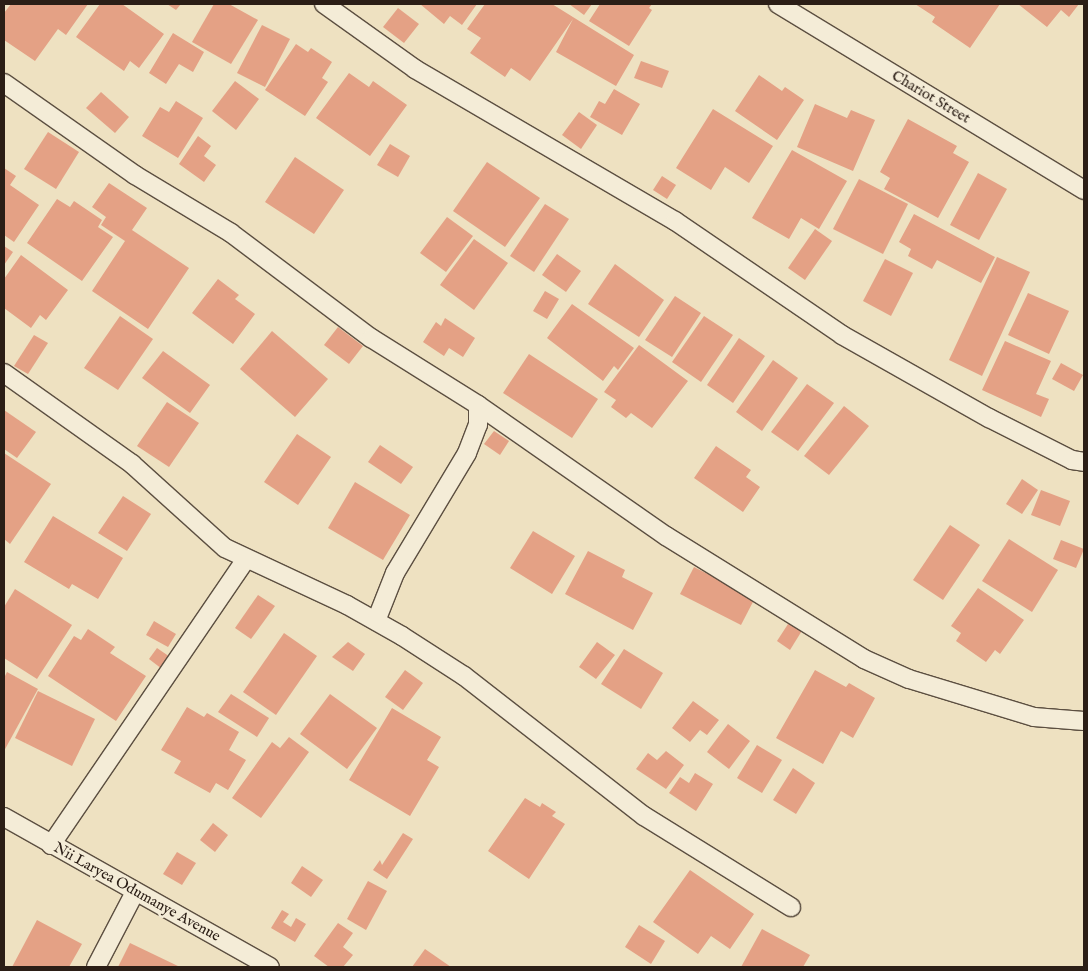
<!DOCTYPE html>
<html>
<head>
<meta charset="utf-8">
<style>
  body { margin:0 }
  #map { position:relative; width:1088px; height:971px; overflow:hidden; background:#eee1c1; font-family:"IM FELL English",serif }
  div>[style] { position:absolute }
  .building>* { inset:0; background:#e4a185 }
  .roads { filter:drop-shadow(1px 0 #5c4f41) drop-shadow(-1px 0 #5c4f41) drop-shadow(0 1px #5c4f41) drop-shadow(0 -1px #5c4f41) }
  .street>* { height:18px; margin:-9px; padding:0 9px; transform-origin:9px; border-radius:9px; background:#f4ecd7 }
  span { translate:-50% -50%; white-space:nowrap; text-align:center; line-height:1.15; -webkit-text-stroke:5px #f4ecd7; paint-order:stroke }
  .street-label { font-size:15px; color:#2b1e16 }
  .frame { position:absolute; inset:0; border:5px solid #2b1e16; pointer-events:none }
</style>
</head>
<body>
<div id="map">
  <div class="building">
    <i style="clip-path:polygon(11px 4px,88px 4px,66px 35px,58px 29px,35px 61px,4px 40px,4px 13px)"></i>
    <i style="clip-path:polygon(100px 4px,122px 4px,164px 34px,139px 68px,130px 61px,124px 71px,76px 37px)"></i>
    <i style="clip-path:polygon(167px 4px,181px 4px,176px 10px)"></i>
    <i style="clip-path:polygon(214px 4px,229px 4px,258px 20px,231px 64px,192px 42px)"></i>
    <i style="clip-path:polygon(420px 4px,477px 4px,462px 25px,450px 16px,444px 24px)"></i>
    <i style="clip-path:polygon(485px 4px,552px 4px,634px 55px,616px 86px,556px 52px,573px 19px,530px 81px,511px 68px,505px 77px,470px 53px,481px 38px,467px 29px)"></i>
    <i style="clip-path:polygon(569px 4px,592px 4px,584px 15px)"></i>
    <i style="clip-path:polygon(600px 4px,652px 4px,649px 8px,652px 10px,629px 46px,589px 21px)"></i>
    <i style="clip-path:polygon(915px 4px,1000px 4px,970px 48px,932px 22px,935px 17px)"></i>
    <i style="clip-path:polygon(1018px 4px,1079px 4px,1069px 17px,1061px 10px,1047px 27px)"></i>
    <i style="clip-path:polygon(398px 8px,419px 24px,404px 43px,383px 27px)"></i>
    <i style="clip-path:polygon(262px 25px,290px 39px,265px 87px,237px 73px)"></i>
    <i style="clip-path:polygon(173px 33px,204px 52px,193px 72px,179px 64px,166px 84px,149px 73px)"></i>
    <i style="clip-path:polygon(296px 44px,308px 52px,311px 48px,332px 62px,322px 78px,328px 82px,305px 116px,265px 90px)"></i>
    <i style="clip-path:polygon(641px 61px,669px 71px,662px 88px,634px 78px)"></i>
    <i style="clip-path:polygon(349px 73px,369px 87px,373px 81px,407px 105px,370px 156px,316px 118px)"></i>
    <i style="clip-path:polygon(759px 75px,782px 91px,785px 87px,804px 100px,777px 140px,735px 111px)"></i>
    <i style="clip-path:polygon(235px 81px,259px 99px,236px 130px,212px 111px)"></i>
    <i style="clip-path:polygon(614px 89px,640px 104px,622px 135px,590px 117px,599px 101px,605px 104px)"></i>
    <i style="clip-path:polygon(101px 92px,129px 117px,115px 133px,86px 108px)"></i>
    <i style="clip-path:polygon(176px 101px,203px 118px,178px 158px,142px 136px,160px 107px,169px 112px)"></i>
    <i style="clip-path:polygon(815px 104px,847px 118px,851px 110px,875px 120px,853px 171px,797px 147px)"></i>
    <i style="clip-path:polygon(713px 109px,773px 146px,749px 183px,725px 167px,711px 190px,676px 168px)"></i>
    <i style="clip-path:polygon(579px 112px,597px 125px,581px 149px,562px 135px)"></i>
    <i style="clip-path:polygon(908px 119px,957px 146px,953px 153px,969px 162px,938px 218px,884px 189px,890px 178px,880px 172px)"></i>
    <i style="clip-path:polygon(48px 132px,79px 152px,56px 189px,24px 169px)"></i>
    <i style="clip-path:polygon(198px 136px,211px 146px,204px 156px,216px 165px,204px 182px,179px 164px)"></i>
    <i style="clip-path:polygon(390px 144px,410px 156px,398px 177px,377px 165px)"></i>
    <i style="clip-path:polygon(792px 150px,847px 181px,819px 229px,801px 218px,789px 239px,752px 218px)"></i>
    <i style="clip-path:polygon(295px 157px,344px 190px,314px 234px,265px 202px)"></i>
    <i style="clip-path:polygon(487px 162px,540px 198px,505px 247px,453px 211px)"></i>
    <i style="clip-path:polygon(4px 168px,16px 176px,10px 185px,39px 205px,14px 242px,4px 235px)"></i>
    <i style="clip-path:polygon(978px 173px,1007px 189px,979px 240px,950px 225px)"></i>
    <i style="clip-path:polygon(662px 176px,676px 185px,667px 199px,653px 190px)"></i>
    <i style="clip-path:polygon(859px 179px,908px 204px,883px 254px,833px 229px)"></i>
    <i style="clip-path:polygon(109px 183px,147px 208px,132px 230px,189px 268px,148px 329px,92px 291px,125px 241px,101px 225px,106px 217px,92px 207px)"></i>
    <i style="clip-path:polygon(57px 199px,70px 207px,74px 201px,102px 220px,98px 227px,113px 237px,82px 281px,27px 243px)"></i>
    <i style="clip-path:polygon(545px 204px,569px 219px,534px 272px,510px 256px)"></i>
    <i style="clip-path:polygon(914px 214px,995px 257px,981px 283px,937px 260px,932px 269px,908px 256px,911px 249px,899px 242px)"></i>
    <i style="clip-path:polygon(447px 217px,473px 236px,446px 272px,420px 253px)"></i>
    <i style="clip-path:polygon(815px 229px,832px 241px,805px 280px,788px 268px)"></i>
    <i style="clip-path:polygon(474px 239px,508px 263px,474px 310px,440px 285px)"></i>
    <i style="clip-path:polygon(4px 246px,13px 252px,4px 265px)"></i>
    <i style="clip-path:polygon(557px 254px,581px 271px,566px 292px,542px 275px)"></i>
    <i style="clip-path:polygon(21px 255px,68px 290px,46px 320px,40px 315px,31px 328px,4px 308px,4px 279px)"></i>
    <i style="clip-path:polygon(997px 257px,1030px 272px,982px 376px,949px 360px)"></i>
    <i style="clip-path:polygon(885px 259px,913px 273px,891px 316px,863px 301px)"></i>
    <i style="clip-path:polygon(615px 264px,664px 300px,639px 337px,588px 304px)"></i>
    <i style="clip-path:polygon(218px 279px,239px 295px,235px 299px,255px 314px,233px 344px,192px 313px)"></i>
    <i style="clip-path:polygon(545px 291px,559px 299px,547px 319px,533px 311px)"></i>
    <i style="clip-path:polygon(1028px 293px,1069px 311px,1049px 354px,1008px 335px)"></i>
    <i style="clip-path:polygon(675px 296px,701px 313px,672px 357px,645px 340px)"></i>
    <i style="clip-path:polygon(572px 304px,634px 348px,618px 370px,614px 366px,603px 381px,547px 338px)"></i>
    <i style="clip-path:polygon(120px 316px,153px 339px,118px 390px,84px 368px)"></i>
    <i style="clip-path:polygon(704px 316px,733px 335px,701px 382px,672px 362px)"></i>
    <i style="clip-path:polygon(445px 318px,475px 338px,463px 357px,449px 348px,444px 356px,423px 342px,436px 322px,441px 326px)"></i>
    <i style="clip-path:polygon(338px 327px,363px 346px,349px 364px,324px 345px)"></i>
    <i style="clip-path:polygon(272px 331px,328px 379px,295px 417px,240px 369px)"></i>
    <i style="clip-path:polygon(34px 335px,48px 343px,28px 374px,14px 366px)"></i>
    <i style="clip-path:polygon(739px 338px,765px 356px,733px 403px,707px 385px)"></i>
    <i style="clip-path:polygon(1005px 341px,1051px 361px,1036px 394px,1049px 399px,1041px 417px,982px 390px)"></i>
    <i style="clip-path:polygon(639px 345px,688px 381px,652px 428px,631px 413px,626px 418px,611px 407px,616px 400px,604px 392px)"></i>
    <i style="clip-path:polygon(163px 351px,210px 385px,190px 413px,142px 378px)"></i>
    <i style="clip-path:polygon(529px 354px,598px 399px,572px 438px,503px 393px)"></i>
    <i style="clip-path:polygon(773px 360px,798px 378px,762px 431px,736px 412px)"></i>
    <i style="clip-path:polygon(1061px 363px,1083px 375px,1074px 391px,1052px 379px)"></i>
    <i style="clip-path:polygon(807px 384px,834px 403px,798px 451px,771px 432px)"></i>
    <i style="clip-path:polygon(167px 402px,199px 423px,169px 467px,137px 446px)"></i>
    <i style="clip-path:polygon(844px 406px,869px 426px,829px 475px,804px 456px)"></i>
    <i style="clip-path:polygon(4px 410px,36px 432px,17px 458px,4px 449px)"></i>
    <i style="clip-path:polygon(494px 431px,509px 441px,500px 455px,484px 444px)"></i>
    <i style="clip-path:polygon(297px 434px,331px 457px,298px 505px,264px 482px)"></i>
    <i style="clip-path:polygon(380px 445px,413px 467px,401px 484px,368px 462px)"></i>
    <i style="clip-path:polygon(716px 446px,751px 470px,746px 477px,760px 487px,743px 512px,694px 478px)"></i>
    <i style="clip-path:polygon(4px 453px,51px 484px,10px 544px,4px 539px)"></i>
    <i style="clip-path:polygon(1022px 479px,1038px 490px,1022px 514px,1006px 504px)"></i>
    <i style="clip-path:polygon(355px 482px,410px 515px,383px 560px,328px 528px)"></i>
    <i style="clip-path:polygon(1041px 490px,1070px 501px,1060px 526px,1031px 515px)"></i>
    <i style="clip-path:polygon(123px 496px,151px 514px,127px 551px,98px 533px)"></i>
    <i style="clip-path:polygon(53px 516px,123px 558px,98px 599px,72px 584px,69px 589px,24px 562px)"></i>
    <i style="clip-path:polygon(950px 525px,980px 545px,943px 600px,913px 580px)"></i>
    <i style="clip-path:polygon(533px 531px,575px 556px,552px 594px,510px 568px)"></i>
    <i style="clip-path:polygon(1009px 539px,1058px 570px,1032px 612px,982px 581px)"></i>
    <i style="clip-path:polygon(1061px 540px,1084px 549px,1076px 568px,1053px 559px)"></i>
    <i style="clip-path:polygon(588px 551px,625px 570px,622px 577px,653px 593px,633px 630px,565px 594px)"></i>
    <i style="clip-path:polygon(694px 567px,755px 598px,741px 625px,680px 594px)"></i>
    <i style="clip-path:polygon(978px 588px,1024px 620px,1000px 654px,995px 650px,986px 662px,956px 641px,961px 633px,951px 626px)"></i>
    <i style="clip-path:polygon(15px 589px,72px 625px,37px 679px,4px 658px,4px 607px)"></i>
    <i style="clip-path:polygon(258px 595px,275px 606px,251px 639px,235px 628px)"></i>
    <i style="clip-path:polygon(154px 621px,176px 634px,168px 647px,146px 635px)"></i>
    <i style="clip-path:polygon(790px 621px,803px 629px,790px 650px,777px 641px)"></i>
    <i style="clip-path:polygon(88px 629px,115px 647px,110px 653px,146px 676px,116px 721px,48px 676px,74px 636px,81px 640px)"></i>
    <i style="clip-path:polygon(284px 633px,317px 656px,276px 715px,243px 692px)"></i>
    <i style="clip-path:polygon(348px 642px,365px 654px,353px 671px,332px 657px)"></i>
    <i style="clip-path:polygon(597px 642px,615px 655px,596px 679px,579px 667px)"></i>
    <i style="clip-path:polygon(157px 648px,170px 657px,162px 669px,149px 659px)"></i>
    <i style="clip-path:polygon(624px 649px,663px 673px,641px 709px,601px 684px)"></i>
    <i style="clip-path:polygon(405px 670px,423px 683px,403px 710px,385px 697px)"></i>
    <i style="clip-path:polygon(815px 670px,846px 687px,849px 683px,875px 698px,853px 738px,841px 731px,823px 764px,776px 738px)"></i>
    <i style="clip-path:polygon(7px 672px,38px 689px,4px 751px,4px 678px)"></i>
    <i style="clip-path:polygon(38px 691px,95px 719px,72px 766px,15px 738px)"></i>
    <i style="clip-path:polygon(231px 694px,269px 718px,257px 737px,218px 712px)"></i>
    <i style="clip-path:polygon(330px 694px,377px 728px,347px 769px,300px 734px)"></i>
    <i style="clip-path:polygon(693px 701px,719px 720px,707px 735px,700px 730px,690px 742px,672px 728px)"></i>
    <i style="clip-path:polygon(187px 707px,204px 717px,207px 713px,239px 732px,229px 750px,246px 760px,228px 790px,216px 783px,210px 793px,174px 773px,181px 761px,161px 750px)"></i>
    <i style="clip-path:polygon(392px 708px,441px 737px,427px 760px,439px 767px,410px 816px,349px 780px)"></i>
    <i style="clip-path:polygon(728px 724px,750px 741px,729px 769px,707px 752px)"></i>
    <i style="clip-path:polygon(289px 737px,309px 752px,261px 818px,232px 798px,272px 742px,280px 748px)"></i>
    <i style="clip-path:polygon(757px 745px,782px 760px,762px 793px,737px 778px)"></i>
    <i style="clip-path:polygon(666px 751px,684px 765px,666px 789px,636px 769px,648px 753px,657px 760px)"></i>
    <i style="clip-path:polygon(793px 768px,815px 783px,796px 814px,773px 800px)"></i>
    <i style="clip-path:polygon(695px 773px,713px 784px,696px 811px,669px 793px,680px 777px,689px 783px)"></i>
    <i style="clip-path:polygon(525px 798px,540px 807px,542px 803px,556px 812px,552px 816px,565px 824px,529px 879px,488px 851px)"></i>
    <i style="clip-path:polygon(213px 823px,228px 835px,215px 852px,200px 840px)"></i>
    <i style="clip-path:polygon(403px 833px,413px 839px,387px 879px,373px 870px,380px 860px,382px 865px)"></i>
    <i style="clip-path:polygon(177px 852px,196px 863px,182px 885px,163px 874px)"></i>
    <i style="clip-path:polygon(302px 866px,323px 880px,311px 897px,291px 883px)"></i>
    <i style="clip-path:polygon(690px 870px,754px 914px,730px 949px,711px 936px,698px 954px,653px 922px)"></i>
    <i style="clip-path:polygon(368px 881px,387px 891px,366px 930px,347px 919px)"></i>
    <i style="clip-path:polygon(282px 910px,289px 914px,283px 922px,291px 927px,296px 918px,306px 924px,295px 942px,271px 928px)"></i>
    <i style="clip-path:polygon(37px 920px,82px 944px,69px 967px,12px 967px)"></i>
    <i style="clip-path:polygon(338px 923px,353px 933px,343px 947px,353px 955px,343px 967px,329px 967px,314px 956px)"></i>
    <i style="clip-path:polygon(639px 925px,665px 941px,651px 964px,625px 947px)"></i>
    <i style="clip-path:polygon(762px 929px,810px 955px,803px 967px,741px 967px)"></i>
    <i style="clip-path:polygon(130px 943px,180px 967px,118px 967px)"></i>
    <i style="clip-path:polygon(425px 949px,451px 967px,412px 967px)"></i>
  </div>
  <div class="roads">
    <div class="street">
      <i style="left:324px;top:4px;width:112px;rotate:35.5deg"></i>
      <i style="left:415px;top:69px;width:301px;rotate:30.3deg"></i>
      <i style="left:675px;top:221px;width:202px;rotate:34.3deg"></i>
      <i style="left:842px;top:335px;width:169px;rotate:29.5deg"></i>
      <i style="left:989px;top:418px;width:93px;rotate:26.8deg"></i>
      <i style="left:1072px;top:460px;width:12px;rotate:9deg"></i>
      <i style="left:778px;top:4px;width:358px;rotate:31.3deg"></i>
      <i style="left:4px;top:83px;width:160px;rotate:35.1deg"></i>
      <i style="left:135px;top:175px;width:112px;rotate:31.1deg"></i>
      <i style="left:231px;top:233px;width:175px;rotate:36.9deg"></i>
      <i style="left:371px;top:338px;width:126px;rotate:32.1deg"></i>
      <i style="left:478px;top:405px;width:229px;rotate:34.9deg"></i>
      <i style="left:666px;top:536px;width:233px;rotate:31.8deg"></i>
      <i style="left:864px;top:659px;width:49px;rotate:24deg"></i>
      <i style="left:909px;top:679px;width:131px;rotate:16.9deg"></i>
      <i style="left:1034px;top:717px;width:50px;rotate:4.6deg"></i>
      <i style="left:4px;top:373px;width:157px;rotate:35.4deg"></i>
      <i style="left:132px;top:464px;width:125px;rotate:42.1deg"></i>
      <i style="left:225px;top:548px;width:135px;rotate:25deg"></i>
      <i style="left:347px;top:605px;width:63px;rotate:29.4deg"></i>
      <i style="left:402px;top:636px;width:74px;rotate:32.8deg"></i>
      <i style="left:464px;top:676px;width:228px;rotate:37.9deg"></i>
      <i style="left:644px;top:816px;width:173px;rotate:31.8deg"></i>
      <i style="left:376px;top:621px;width:52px;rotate:-68.4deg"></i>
      <i style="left:395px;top:573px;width:140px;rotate:-59deg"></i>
      <i style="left:467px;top:453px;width:30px;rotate:-69deg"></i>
      <i style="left:478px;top:425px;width:20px;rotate:-90deg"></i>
      <i style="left:4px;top:817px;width:305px;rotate:29.4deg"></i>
      <i style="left:51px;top:845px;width:346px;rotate:-55.7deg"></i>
      <i style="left:96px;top:967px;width:85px;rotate:-62.5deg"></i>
    </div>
  </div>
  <div class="street-label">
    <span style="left:931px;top:97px;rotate:31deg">Chariot Street</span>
    <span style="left:137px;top:892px;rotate:29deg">Nii Laryea Odumanye Avenue</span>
  </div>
  <div class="frame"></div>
</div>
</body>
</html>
